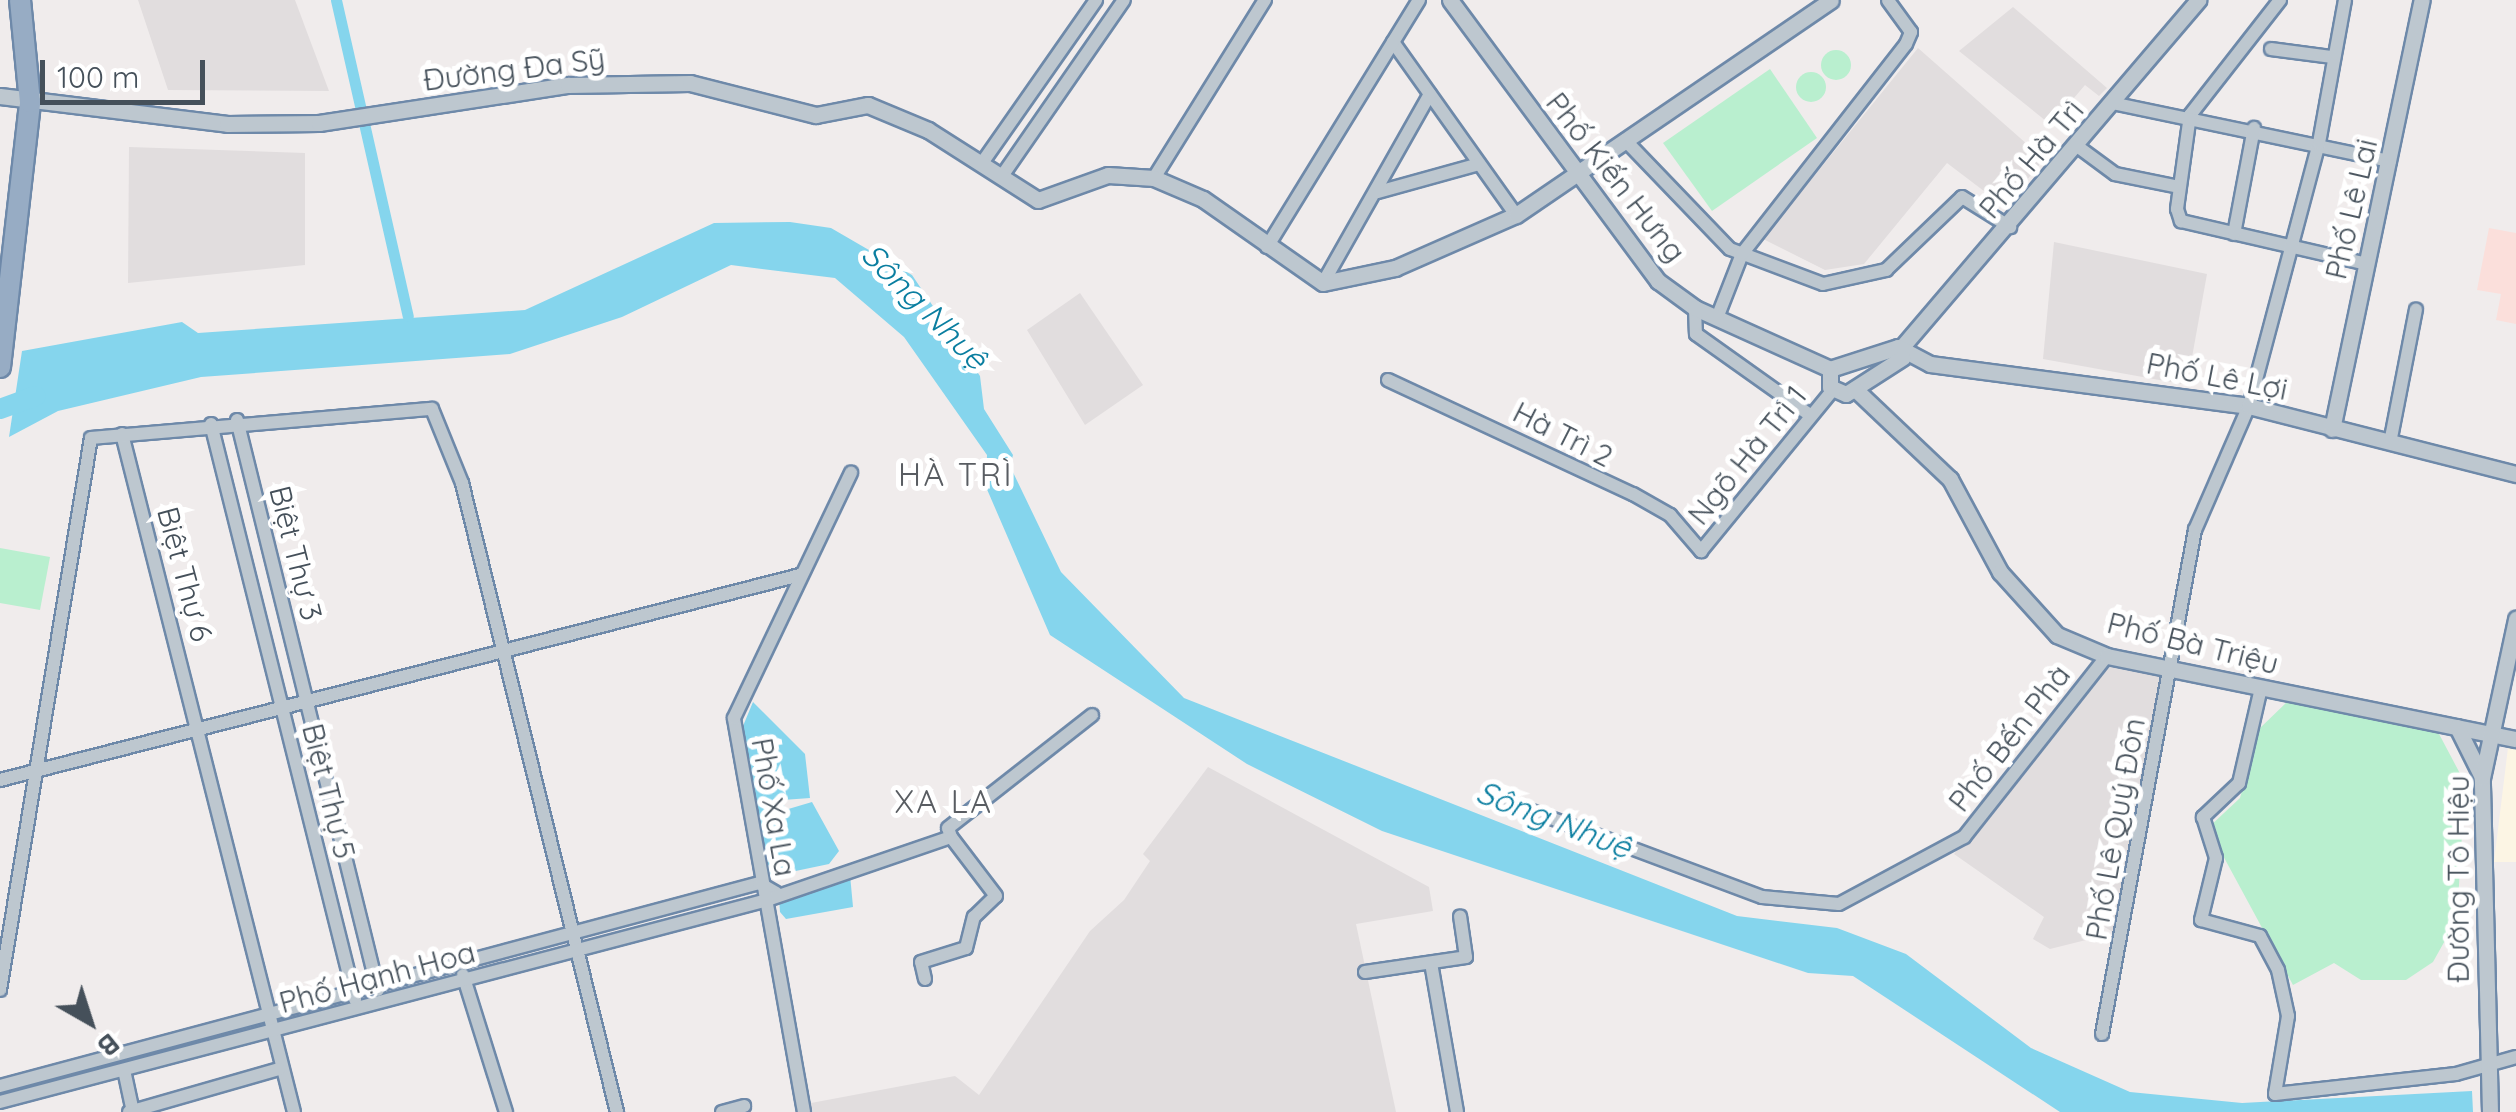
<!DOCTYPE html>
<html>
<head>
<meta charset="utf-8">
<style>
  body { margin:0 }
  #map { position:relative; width:2516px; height:1112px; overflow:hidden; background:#f0ecec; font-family:Quicksand,sans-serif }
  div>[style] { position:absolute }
  .commercial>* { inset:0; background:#fcf5e4 }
  .education>* { inset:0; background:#e1ddde }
  .medical>* { inset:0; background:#fbdfdb }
  .green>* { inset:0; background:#b9efcf }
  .round { border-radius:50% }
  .water>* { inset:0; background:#85d5ed }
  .canal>* { height:11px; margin:-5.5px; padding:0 5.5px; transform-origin:5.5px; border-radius:5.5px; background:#85d5ed }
  .river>* { height:20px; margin:-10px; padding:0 10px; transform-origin:10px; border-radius:10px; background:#85d5ed }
  .roads { filter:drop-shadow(2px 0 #6e89a9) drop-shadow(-2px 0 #6e89a9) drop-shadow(0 2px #6e89a9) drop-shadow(0 -2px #6e89a9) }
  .minor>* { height:12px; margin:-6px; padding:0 6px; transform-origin:6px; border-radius:6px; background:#bdc7cf }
  .tertiary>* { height:15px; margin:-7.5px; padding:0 7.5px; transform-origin:7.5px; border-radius:7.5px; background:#bdc7cf }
  .trunk>* { height:20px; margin:-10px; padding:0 10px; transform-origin:10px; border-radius:10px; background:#97acc4 }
  span { translate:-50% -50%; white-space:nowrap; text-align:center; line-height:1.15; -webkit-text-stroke:10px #fff; paint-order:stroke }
  .street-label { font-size:30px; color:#45505a }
  .water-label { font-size:32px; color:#0a7ea0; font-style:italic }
  .neighbourhood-label { font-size:32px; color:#595d62; letter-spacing:2.5px }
  .north { position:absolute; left:40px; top:972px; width:100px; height:100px; -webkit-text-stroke:8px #fff; paint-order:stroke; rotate:141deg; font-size:28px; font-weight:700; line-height:40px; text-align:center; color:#45505a }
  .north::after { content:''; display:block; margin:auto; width:35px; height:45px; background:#45505a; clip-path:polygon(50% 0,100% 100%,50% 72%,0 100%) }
  .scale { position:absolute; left:40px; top:60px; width:165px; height:45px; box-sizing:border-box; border:5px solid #45505a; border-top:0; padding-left:12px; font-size:30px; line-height:35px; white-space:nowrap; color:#45505a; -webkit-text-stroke:8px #fff; paint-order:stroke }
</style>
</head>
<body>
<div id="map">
  <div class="commercial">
    <i style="clip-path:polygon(2508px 748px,2516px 749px,2516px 862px,2494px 862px)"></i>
  </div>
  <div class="education">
    <i style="clip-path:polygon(138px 0,295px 0,329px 91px,168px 90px)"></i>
    <i style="clip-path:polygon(2013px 7px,2107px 88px,2099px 96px,2085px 85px,2051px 125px,1959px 51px)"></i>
    <i style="clip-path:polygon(1918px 48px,2044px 159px,2005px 207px,1947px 163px,1864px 264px,1825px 270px,1763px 239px)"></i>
    <i style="clip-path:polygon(129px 147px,305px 153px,305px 265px,128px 283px)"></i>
    <i style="clip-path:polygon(2054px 242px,2207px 274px,2187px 385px,2043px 359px)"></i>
    <i style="clip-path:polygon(1080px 293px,1143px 385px,1085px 425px,1027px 330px)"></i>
    <i style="clip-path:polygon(2110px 664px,2160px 676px,2116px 934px,2103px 926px,2094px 938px,2050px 949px,2033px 939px,2044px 917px,1954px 854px)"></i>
    <i style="clip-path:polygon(1208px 767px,1429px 887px,1433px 911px,1356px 924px,1396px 1112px,813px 1112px,811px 1103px,955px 1076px,979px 1095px,1090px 931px,1124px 900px,1150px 861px,1143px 854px)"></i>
  </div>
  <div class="medical">
    <i style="clip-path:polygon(2489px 228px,2516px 233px,2516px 324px,2496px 320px,2501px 294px,2477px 290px)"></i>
  </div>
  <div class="green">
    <i class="round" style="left:1821px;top:50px;width:30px;height:30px"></i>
    <i style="clip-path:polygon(1770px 69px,1817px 138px,1712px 211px,1663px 143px)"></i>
    <i class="round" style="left:1796px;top:72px;width:30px;height:30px"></i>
    <i style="clip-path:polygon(0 548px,50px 557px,40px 610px,0 603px)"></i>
    <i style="clip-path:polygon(2288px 701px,2438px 732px,2465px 783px,2457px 919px,2433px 962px,2406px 980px,2361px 980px,2334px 963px,2293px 985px,2208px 828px,2240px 798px,2259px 729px)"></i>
  </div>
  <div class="water">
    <i style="clip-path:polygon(790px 222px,831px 228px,912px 275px,980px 376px,984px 409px,1013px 455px,1010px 466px,1061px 572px,1184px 698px,1737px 916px,1837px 928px,1906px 954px,2031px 1048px,2130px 1092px,2242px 1103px,2472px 1091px,2473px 1112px,2060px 1112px,1853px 976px,1808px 973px,1382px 831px,1247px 764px,1050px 635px,986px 487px,987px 455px,904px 337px,835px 278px,731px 265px,622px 317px,510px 354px,201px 377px,58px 411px,9px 437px,22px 351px,182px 322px,198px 333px,525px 310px,714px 223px)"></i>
    <i style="clip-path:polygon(753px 702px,805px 754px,810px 798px,783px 800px,785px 810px,812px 802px,839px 851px,829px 864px,767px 877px,746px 773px,743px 726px)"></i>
    <i style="clip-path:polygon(850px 875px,853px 907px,786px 919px,780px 912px,779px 898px)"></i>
  </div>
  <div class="canal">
    <i style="left:336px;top:0;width:324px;rotate:77.2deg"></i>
  </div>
  <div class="river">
    <i style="left:0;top:409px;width:38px;rotate:-20deg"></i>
  </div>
  <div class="roads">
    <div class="minor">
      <i style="left:2280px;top:0;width:146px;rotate:128deg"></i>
      <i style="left:2190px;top:115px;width:95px;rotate:97.9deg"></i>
      <i style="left:2177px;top:209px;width:13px;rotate:72deg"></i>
      <i style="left:2181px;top:221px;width:191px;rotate:13deg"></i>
      <i style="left:1393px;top:42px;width:212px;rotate:54.6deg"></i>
      <i style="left:2271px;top:49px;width:62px;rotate:7.5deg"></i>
      <i style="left:2112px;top:103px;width:284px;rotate:11.8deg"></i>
      <i style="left:1625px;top:140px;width:151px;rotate:46.1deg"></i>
      <i style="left:1730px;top:249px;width:99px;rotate:20.6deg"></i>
      <i style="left:1823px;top:284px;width:65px;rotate:-12.5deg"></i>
      <i style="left:1886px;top:270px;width:105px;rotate:-43.8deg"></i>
      <i style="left:1962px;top:197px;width:57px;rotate:32deg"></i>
      <i style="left:2077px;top:146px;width:47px;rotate:36.4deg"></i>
      <i style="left:2115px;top:174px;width:65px;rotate:11.5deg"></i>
      <i style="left:982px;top:163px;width:199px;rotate:-55deg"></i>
      <i style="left:1002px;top:176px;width:214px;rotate:-55.3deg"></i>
      <i style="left:1154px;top:178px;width:210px;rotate:-58.1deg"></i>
      <i style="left:1378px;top:192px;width:105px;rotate:-15.5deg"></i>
      <i style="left:2234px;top:234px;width:108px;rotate:-79.3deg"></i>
      <i style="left:1267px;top:247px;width:290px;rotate:-58.4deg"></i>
      <i style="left:1323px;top:283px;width:217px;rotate:-60.5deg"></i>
      <i style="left:1695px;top:308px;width:26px;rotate:88deg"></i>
      <i style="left:1696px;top:334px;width:140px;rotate:35.4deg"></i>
      <i style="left:1717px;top:318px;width:69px;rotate:-68.7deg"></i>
      <i style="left:1742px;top:254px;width:266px;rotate:-52deg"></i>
      <i style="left:1906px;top:44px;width:13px;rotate:-67deg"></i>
      <i style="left:1911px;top:32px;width:39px;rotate:-126deg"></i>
      <i style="left:1388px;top:380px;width:270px;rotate:25deg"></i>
      <i style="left:1633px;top:494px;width:43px;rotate:29.6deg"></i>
      <i style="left:1670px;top:515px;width:48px;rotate:49.3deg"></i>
      <i style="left:1701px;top:551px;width:208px;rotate:-50.7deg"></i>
      <i style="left:237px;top:420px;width:587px;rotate:76.11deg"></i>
      <i style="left:211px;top:424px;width:593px;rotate:75.94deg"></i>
      <i style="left:122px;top:434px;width:699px;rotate:75.77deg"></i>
      <i style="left:2390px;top:443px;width:136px;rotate:-79deg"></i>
      <i style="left:2261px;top:688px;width:98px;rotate:103deg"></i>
      <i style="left:2239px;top:783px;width:50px;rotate:136.6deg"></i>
      <i style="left:2203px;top:817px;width:43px;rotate:72.4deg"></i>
      <i style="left:2216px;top:858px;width:64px;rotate:103.6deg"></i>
      <i style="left:2201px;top:920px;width:61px;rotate:15.2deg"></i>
      <i style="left:2260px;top:936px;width:38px;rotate:62deg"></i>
      <i style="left:2278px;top:970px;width:47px;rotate:77.7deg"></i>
      <i style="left:2288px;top:1016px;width:79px;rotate:99.5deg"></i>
      <i style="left:2275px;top:1094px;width:182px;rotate:-6.3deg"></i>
      <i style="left:2456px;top:1074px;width:62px;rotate:-15.8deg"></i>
      <i style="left:0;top:780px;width:826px;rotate:-14.37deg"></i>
      <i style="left:1500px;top:799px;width:280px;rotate:20.5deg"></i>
      <i style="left:1762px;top:897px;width:77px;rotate:5.2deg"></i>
      <i style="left:1839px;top:904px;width:142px;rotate:-28.2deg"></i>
      <i style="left:1964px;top:837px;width:231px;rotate:-51.7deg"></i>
      <i style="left:1431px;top:963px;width:151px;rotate:80.1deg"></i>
      <i style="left:1365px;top:972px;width:102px;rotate:-8.4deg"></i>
      <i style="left:1466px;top:957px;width:41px;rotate:-98.3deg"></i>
      <i style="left:463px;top:975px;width:144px;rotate:72.6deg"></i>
      <i style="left:925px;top:979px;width:17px;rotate:-103deg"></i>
      <i style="left:921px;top:962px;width:47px;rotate:-17.3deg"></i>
      <i style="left:966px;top:948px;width:32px;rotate:-76deg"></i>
      <i style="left:974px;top:917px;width:30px;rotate:-44deg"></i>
      <i style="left:996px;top:896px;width:74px;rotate:-127.3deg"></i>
      <i style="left:0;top:990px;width:559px;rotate:-80.64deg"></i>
      <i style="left:91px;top:438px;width:342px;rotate:-4.9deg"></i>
      <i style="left:432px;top:409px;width:80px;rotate:67.9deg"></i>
      <i style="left:462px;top:483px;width:648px;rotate:76.16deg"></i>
      <i style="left:2102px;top:1034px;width:513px;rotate:-79.55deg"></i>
      <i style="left:2195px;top:530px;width:135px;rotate:-66.5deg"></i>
      <i style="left:2249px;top:406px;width:272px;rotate:-75.1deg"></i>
      <i style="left:2319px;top:143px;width:145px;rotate:-79.7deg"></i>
      <i style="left:124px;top:1070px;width:43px;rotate:77.9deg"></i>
      <i style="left:0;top:1086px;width:786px;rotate:-14.97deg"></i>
      <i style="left:759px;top:883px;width:20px;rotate:30deg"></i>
      <i style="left:0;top:1102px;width:793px;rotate:-14.75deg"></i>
      <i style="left:767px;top:900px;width:194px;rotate:-18.9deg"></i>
      <i style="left:951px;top:837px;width:9px;rotate:-108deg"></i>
      <i style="left:948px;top:828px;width:183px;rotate:-38.1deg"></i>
      <i style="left:129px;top:1112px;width:156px;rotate:-16deg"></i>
      <i style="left:722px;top:1112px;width:23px;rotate:-15deg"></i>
      <i style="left:804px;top:1112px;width:400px;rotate:-100.1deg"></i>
      <i style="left:734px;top:718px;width:272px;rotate:-64.5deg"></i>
    </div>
    <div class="tertiary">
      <i style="left:1450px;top:0;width:350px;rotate:53.5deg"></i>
      <i style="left:1658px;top:281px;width:46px;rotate:36.1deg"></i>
      <i style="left:1695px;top:308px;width:148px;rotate:24.3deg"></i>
      <i style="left:0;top:96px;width:229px;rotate:7deg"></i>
      <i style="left:227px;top:124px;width:92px;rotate:-0.6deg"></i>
      <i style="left:319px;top:123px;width:252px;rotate:-8.7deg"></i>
      <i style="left:568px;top:85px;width:122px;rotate:-0.9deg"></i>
      <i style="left:690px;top:83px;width:130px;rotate:14.3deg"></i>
      <i style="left:816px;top:115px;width:53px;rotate:-10.9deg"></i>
      <i style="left:868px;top:105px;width:65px;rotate:22.6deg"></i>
      <i style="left:928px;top:130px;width:130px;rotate:32.5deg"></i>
      <i style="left:1038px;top:200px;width:74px;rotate:-19.7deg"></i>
      <i style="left:1108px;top:175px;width:46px;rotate:3.7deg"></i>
      <i style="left:1154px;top:178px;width:53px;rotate:23.2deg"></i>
      <i style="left:1203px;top:199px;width:146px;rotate:35deg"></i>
      <i style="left:1323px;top:283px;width:74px;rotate:-11.8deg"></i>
      <i style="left:1395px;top:268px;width:132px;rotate:-23.7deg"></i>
      <i style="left:1516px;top:215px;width:381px;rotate:-34.3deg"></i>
      <i style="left:1901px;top:348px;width:458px;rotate:-49.5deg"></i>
      <i style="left:1830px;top:369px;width:71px;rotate:-17.9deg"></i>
      <i style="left:1898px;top:347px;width:36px;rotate:28deg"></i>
      <i style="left:1930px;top:364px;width:322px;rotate:7.5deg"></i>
      <i style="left:2249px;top:406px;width:276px;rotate:14.3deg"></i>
      <i style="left:1830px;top:369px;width:18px;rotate:90deg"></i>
      <i style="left:1830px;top:387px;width:17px;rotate:24deg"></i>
      <i style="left:1846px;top:394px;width:67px;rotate:-32.7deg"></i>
      <i style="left:1855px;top:389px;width:131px;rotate:43.5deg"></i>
      <i style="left:1950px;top:479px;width:106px;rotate:61.7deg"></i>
      <i style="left:2000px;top:572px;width:85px;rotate:47.9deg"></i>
      <i style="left:2057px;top:635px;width:54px;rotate:22.8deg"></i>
      <i style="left:2107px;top:656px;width:417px;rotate:11.5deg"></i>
      <i style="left:2332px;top:429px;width:438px;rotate:-78.2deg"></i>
      <i style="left:2457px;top:727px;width:56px;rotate:63.4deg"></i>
      <i style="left:2490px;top:1112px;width:334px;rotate:-91.4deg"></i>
      <i style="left:2482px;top:778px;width:163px;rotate:-77.9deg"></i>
    </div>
    <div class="trunk">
      <i style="left:0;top:367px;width:267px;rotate:-83.5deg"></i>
      <i style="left:30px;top:102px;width:102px;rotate:-95.6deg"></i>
    </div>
  </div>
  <div class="street-label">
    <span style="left:514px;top:69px;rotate:-7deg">Đường Đa Sỹ</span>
    <span style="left:2031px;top:159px;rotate:-50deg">Phố Hà Trì</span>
    <span style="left:1616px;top:177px;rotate:52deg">Phố Kiến Hưng</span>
    <span style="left:2351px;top:209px;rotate:-77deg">Phố Lê Lai</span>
    <span style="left:2217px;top:376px;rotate:11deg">Phố Lê Lợi</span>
    <span style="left:1563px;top:434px;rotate:27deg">Hà Trì 2</span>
    <span style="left:1747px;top:455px;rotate:-51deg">Ngõ Hà Trì 1</span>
    <span style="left:296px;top:553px;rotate:76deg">Biệt Thự 3</span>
    <span style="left:185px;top:574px;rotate:75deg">Biệt Thự 6</span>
    <span style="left:2193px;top:643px;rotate:14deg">Phố Bà Triệu</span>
    <span style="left:2009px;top:738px;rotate:-52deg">Phố Bến Phà</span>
    <span style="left:329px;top:791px;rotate:76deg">Biệt Thự 5</span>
    <span style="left:774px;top:807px;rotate:80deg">Phố Xa La</span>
    <span style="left:2115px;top:829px;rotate:-80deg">Phố Lê Quý Đôn</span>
    <span style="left:2458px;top:879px;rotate:-90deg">Đường Tô Hiệu</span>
    <span style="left:377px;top:977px;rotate:-15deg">Phố Hạnh Hoa</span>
  </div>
  <div class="water-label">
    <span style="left:925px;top:306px;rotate:45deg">Sông Nhuệ</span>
    <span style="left:1554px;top:819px;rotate:21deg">Sông Nhuệ</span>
  </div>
  <div class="neighbourhood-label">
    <span style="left:956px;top:474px">HÀ TRÌ</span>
    <span style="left:944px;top:801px">XA LA</span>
  </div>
  <div class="north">B</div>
  <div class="scale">100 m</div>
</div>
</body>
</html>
